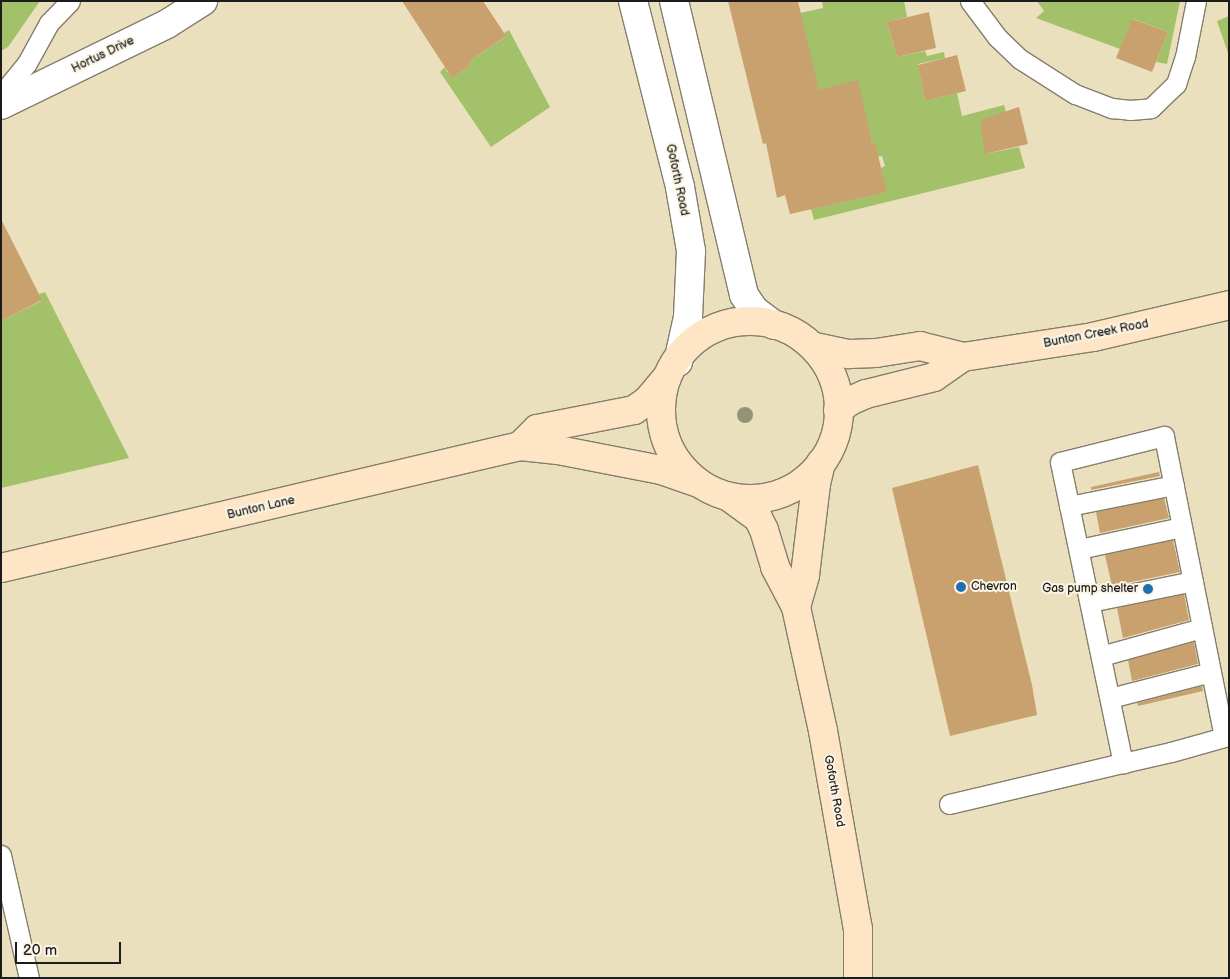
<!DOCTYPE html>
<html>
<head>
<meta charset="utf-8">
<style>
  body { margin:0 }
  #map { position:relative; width:1230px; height:979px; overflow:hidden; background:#ebe0bd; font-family:"Balsamiq Sans",sans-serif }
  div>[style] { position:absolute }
  .green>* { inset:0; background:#a3c169 }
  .building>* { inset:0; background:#c9a16f }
  .roads { filter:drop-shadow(1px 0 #847e6c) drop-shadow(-1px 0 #847e6c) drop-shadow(0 1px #847e6c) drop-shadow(0 -1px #847e6c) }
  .lane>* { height:19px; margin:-9.5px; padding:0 9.5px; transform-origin:9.5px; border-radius:9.5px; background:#fff }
  .street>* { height:28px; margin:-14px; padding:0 14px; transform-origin:14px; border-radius:14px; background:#fff }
  .secondary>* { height:28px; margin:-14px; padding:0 14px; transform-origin:14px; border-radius:14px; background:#fde5c5 }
  .secondary>.ring { margin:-14px; padding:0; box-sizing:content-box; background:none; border:28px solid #fde5c5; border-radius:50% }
  .trees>* { width:16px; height:16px; margin:-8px; border-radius:50%; background:#939473 }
  .dots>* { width:14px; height:14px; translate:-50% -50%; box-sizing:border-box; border:2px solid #fcf5e5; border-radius:50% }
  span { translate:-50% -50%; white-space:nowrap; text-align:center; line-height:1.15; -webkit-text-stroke:4px #fcf5e5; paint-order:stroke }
  .street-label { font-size:12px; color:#1c1c1c }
  .poi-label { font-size:12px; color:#1c1c1c }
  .left { translate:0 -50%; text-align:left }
  .right { translate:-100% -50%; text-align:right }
  .frame { position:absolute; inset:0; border:2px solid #1c1c1c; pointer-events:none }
  .scale { position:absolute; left:15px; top:942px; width:106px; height:22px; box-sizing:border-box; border:2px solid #1c1c1c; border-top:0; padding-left:6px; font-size:15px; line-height:18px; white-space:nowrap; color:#1c1c1c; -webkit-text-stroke:4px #fcf5e5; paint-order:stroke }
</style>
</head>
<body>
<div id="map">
  <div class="green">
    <i style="clip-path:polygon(1px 1px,40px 1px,8px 47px,1px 51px)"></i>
    <i style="clip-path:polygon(822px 1px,904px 1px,907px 17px,887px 22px,897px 57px,925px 51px,927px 56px,944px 52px,945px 58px,918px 64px,925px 101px,957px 93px,962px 116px,1004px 105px,1006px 112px,985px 154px,1019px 147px,1025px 168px,814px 220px,811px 209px,886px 192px,881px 168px,885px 166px,882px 156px,877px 157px,871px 141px,790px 98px,786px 16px,823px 8px)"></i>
    <i style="clip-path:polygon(1037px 1px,1180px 1px,1167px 64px,1156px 62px,1168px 32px,1133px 19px,1120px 49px,1036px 18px,1044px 11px)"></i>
    <i style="clip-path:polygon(1229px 16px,1229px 56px,1217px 21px)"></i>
    <i style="clip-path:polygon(509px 30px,550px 107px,491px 147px,440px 72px,445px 67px,447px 72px,456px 75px,469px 66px,471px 60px,505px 37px,504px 33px)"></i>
    <i style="clip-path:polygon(45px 292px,129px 458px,1px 488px,1px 321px,41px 301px,39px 294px)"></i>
  </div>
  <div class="building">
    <i style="clip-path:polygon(402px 1px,483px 1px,506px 36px,471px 60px,469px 66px,452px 78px)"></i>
    <i style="clip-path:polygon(728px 1px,798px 1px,819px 90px,858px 80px,872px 144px,875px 143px,887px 192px,790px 214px,785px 195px,777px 198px,766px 143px,763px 144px)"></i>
    <i style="clip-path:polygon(929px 12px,936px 48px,897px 57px,887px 22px)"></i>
    <i style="clip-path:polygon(1132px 19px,1168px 32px,1152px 72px,1116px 58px)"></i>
    <i style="clip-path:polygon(957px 55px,966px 91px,925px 101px,918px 65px)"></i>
    <i style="clip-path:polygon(1019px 107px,1028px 144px,985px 154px,980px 120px)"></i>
    <i style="clip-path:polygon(1px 219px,42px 300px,1px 321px)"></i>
    <i style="clip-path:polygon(978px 465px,1032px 685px,1037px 715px,950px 736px,892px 488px)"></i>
    <i style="clip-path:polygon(1159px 472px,1160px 476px,1091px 490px,1091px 487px)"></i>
    <i style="clip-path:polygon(1164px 498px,1169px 518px,1100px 533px,1096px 512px)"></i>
    <i style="clip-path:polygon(1173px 540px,1180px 572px,1112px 586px,1105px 555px)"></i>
    <i style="clip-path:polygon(1184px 594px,1189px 620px,1123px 638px,1117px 608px)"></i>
    <i style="clip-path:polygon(1194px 642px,1198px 664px,1132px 681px,1128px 660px)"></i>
    <i style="clip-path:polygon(1202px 686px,1203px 691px,1138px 706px,1137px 703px)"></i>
  </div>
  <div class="roads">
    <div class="lane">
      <i style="left:970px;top:1px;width:45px;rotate:53.1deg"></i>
      <i style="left:997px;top:37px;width:32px;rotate:44deg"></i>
      <i style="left:1020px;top:59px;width:65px;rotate:32.5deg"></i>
      <i style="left:1075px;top:94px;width:40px;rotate:21deg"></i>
      <i style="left:1112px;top:108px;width:18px;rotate:6deg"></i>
      <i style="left:1130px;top:110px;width:21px;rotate:-5deg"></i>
      <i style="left:1151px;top:108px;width:35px;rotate:-44deg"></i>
      <i style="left:1176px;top:84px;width:28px;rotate:-72deg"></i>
      <i style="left:1185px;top:57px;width:57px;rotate:-78.9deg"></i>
      <i style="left:1px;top:95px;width:41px;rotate:-50.9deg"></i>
      <i style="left:27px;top:63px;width:46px;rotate:-61.2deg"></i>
      <i style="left:49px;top:23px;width:30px;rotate:-46deg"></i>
      <i style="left:1069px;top:506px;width:107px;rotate:-11.3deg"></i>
      <i style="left:1079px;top:549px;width:105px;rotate:-12.1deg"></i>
      <i style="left:1090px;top:602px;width:105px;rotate:-11.5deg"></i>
      <i style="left:1101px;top:656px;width:105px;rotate:-15.5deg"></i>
      <i style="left:1110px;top:698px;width:104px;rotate:-14.4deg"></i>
      <i style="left:949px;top:804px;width:179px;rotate:-13.3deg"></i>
      <i style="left:1123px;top:763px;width:49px;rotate:-12.9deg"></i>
      <i style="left:1171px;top:752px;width:55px;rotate:-15.8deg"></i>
      <i style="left:1224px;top:737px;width:307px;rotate:-101.3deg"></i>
      <i style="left:1164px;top:436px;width:107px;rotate:166deg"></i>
      <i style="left:1060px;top:462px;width:308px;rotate:78.2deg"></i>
      <i style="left:1px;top:855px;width:126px;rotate:77.2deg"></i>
    </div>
    <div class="street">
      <i style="left:633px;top:1px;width:192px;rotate:75.8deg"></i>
      <i style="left:680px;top:187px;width:65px;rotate:80.2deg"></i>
      <i style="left:691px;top:251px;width:66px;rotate:92.6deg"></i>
      <i style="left:688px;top:317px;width:46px;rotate:102.5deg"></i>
      <i style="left:674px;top:1px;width:302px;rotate:76.6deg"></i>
      <i style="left:744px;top:295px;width:18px;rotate:56deg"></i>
      <i style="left:754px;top:310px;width:25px;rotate:37deg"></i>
      <i style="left:1px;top:105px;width:185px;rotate:-26deg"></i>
      <i style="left:167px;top:24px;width:43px;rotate:-32.6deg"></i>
    </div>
    <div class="secondary">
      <i class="ring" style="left:661px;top:321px;width:150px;height:150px"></i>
      <i style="left:815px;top:347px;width:35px;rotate:12deg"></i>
      <i style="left:849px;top:354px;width:27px;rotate:-2deg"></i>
      <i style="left:876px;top:353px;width:45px;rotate:-9deg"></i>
      <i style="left:920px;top:346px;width:44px;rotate:14.3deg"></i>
      <i style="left:963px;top:357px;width:132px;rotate:-8.7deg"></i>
      <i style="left:1093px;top:337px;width:140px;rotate:-13.2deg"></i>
      <i style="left:838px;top:410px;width:15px;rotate:-37deg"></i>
      <i style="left:850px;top:401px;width:17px;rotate:-24deg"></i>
      <i style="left:866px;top:394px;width:70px;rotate:-14deg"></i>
      <i style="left:934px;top:377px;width:35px;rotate:-35deg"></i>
      <i style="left:520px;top:446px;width:24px;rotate:-45deg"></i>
      <i style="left:537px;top:429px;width:99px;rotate:-11.1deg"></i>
      <i style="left:634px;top:410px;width:16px;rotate:-35deg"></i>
      <i style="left:647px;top:401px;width:31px;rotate:-50deg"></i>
      <i style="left:729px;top:497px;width:36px;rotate:36deg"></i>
      <i style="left:758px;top:518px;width:13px;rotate:63deg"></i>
      <i style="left:764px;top:530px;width:39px;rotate:73deg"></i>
      <i style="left:775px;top:567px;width:45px;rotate:62.3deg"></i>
      <i style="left:796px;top:607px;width:127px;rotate:77.7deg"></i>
      <i style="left:823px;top:731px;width:201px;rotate:80deg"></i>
      <i style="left:858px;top:929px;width:49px;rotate:90deg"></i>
      <i style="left:1px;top:568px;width:533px;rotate:-13.23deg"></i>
      <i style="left:520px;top:446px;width:38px;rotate:6deg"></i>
      <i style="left:558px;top:450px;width:105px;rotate:11deg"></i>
      <i style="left:661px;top:470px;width:39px;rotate:19deg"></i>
      <i style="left:796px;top:607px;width:33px;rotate:-74deg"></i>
      <i style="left:805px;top:575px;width:92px;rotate:-83.1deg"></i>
      <i style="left:816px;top:484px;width:22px;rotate:-77deg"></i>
    </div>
  </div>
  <div class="trees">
    <i style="left:745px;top:415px"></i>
  </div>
  <div class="dots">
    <i style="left:961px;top:587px;background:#1f6fb2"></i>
    <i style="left:1148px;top:589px;background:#1f6fb2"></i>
  </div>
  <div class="street-label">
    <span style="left:103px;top:55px;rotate:-26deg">Hortus Drive</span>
    <span style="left:677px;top:180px;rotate:78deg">Goforth Road</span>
    <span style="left:1096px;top:334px;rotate:-11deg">Bunton Creek Road</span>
    <span style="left:261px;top:508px;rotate:-13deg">Bunton Lane</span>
    <span style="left:834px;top:791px;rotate:80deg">Goforth Road</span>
  </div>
  <div class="poi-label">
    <span class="left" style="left:971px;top:587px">Chevron</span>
    <span class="right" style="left:1138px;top:589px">Gas pump shelter</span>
  </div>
  <div class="frame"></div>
  <div class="scale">20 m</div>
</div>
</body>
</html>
